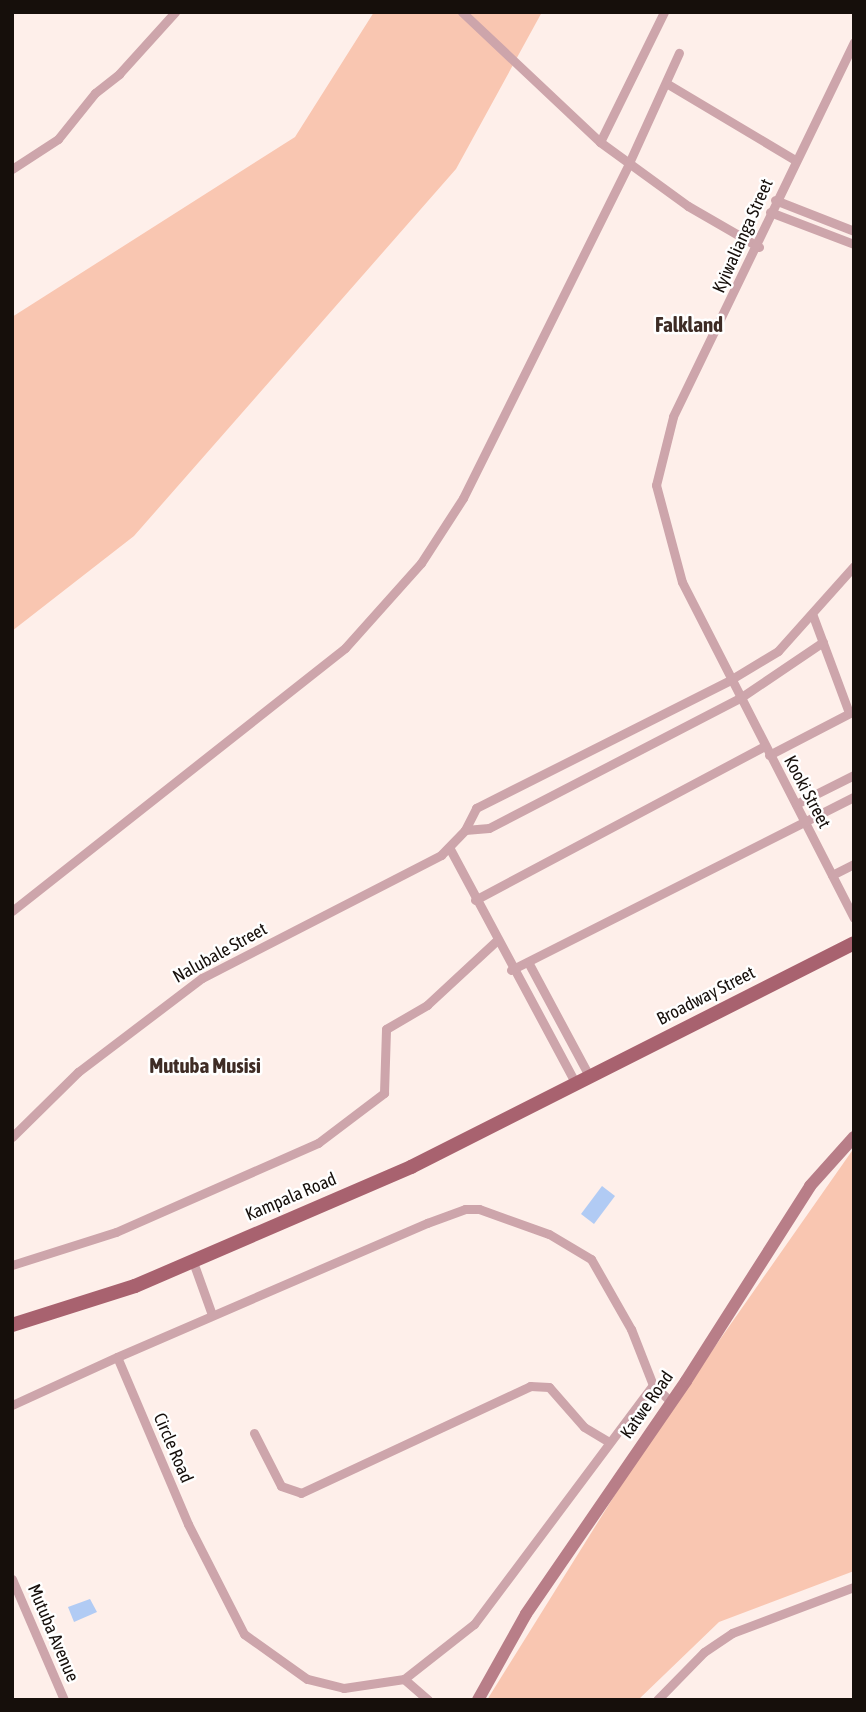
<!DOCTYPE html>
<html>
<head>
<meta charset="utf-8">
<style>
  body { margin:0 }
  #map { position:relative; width:866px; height:1712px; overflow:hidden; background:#feefea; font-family:"Asap Condensed",sans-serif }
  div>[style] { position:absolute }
  .green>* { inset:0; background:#f9c6b1 }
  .water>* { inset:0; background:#b1cbf4 }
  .street>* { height:9px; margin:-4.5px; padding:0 4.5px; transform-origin:4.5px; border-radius:4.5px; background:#cda5ab }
  .secondary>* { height:12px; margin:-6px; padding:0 6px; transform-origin:6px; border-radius:6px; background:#b87e88 }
  .primary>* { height:14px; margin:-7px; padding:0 7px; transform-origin:7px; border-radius:7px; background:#a8626f }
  span { translate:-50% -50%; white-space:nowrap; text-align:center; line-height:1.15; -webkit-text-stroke:5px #fff; paint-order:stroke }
  .street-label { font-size:18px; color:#160f0b }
  .quarter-label { font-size:21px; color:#3e2c25; font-weight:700 }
  .frame { position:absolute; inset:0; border:14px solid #160f0b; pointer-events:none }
</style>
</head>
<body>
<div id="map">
  <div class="green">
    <i style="clip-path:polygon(374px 12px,542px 12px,456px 169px,134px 536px,12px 631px,12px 317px,295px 137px)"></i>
    <i style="clip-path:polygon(854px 1148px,854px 1571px,719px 1622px,638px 1700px,487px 1700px,646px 1445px)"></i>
  </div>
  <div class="water">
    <i style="clip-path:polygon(602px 1186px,615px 1196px,594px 1224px,581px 1214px)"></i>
    <i style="clip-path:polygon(90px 1599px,97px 1612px,74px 1622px,68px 1607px)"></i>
  </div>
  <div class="street">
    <i style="left:462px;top:12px;width:190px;rotate:43.3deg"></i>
    <i style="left:600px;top:142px;width:109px;rotate:36deg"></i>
    <i style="left:688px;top:206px;width:82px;rotate:30deg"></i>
    <i style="left:854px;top:42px;width:416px;rotate:115.8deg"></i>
    <i style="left:673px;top:417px;width:70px;rotate:104deg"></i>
    <i style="left:656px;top:485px;width:100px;rotate:75deg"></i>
    <i style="left:682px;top:582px;width:377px;rotate:62.9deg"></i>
    <i style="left:666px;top:83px;width:150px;rotate:30.8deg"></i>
    <i style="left:600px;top:142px;width:145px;rotate:-63.8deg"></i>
    <i style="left:12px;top:169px;width:55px;rotate:-33.1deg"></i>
    <i style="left:58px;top:139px;width:59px;rotate:-51.2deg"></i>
    <i style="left:95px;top:93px;width:31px;rotate:-38deg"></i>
    <i style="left:119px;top:74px;width:84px;rotate:-47.9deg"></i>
    <i style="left:775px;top:200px;width:85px;rotate:21.4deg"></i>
    <i style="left:770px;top:212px;width:90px;rotate:20.9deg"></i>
    <i style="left:813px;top:616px;width:103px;rotate:69.6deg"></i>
    <i style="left:769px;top:755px;width:96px;rotate:-27.4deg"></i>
    <i style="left:796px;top:804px;width:65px;rotate:-26.6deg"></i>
    <i style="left:465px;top:830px;width:24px;rotate:-5deg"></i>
    <i style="left:489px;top:828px;width:283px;rotate:-27.4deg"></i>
    <i style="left:740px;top:698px;width:100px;rotate:-34deg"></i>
    <i style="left:450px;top:849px;width:267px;rotate:61.8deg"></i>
    <i style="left:832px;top:875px;width:25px;rotate:-27deg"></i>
    <i style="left:475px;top:900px;width:328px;rotate:-28deg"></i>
    <i style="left:12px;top:911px;width:424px;rotate:-38.3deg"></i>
    <i style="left:345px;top:648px;width:114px;rotate:-48.2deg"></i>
    <i style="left:421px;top:563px;width:77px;rotate:-57.1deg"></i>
    <i style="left:463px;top:498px;width:374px;rotate:-63.6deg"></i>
    <i style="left:629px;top:163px;width:121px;rotate:-65.6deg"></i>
    <i style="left:528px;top:962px;width:129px;rotate:61.8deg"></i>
    <i style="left:511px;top:970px;width:384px;rotate:-26.8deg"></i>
    <i style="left:12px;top:1137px;width:93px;rotate:-44.6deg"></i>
    <i style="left:78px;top:1072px;width:156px;rotate:-37.2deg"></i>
    <i style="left:202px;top:978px;width:269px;rotate:-27.2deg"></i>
    <i style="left:441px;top:855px;width:35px;rotate:-46deg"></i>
    <i style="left:465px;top:830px;width:25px;rotate:-63deg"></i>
    <i style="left:476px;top:808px;width:284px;rotate:-26.7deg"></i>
    <i style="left:730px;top:680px;width:56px;rotate:-31.1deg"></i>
    <i style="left:778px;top:651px;width:114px;rotate:-48.2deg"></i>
    <i style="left:192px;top:1259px;width:59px;rotate:70.3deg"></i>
    <i style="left:12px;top:1265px;width:109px;rotate:-17.6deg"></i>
    <i style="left:116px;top:1232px;width:221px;rotate:-23.8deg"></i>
    <i style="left:318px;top:1143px;width:83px;rotate:-37.1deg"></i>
    <i style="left:384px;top:1093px;width:64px;rotate:-88.2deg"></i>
    <i style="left:386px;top:1029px;width:48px;rotate:-30.3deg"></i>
    <i style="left:427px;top:1005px;width:94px;rotate:-42.8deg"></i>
    <i style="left:653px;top:1385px;width:299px;rotate:126.8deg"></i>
    <i style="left:474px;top:1624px;width:89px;rotate:141.8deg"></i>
    <i style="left:404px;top:1679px;width:61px;rotate:171.5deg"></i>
    <i style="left:344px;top:1688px;width:38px;rotate:-166deg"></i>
    <i style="left:307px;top:1679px;width:77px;rotate:-144.5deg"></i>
    <i style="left:244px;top:1634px;width:123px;rotate:-117deg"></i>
    <i style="left:188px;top:1524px;width:181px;rotate:-113deg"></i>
    <i style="left:117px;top:1357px;width:338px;rotate:-23.4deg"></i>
    <i style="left:427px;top:1223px;width:40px;rotate:-20.2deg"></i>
    <i style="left:465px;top:1209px;width:14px"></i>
    <i style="left:479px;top:1209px;width:74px;rotate:19.7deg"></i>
    <i style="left:549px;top:1234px;width:49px;rotate:30.8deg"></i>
    <i style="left:591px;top:1259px;width:81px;rotate:60.3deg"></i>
    <i style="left:631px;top:1329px;width:60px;rotate:68.6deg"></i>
    <i style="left:653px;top:1385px;width:25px;rotate:43deg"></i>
    <i style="left:12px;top:1405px;width:115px;rotate:-24.6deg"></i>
    <i style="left:254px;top:1433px;width:59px;rotate:63deg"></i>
    <i style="left:281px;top:1486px;width:21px;rotate:19deg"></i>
    <i style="left:301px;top:1493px;width:253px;rotate:-25deg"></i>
    <i style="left:530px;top:1386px;width:19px;rotate:3deg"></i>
    <i style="left:549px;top:1387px;width:53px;rotate:48.8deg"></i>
    <i style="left:584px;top:1427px;width:29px;rotate:31deg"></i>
    <i style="left:12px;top:1579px;width:132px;rotate:66.7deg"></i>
    <i style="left:404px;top:1679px;width:32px;rotate:41deg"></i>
    <i style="left:657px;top:1700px;width:67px;rotate:-45.6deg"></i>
    <i style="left:704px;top:1652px;width:34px;rotate:-34deg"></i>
    <i style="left:732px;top:1633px;width:130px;rotate:-20.7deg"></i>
  </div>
  <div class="secondary">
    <i style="left:478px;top:1700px;width:98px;rotate:-60.8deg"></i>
    <i style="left:526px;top:1614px;width:283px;rotate:-55.5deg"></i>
    <i style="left:686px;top:1381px;width:231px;rotate:-57.5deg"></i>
    <i style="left:810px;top:1186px;width:66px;rotate:-48.1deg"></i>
  </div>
  <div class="primary">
    <i style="left:12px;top:1325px;width:129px;rotate:-17.6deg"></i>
    <i style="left:135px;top:1286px;width:301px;rotate:-23.3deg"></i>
    <i style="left:411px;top:1167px;width:496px;rotate:-26.8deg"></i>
  </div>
  <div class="street-label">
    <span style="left:743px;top:236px;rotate:-66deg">Kyiwalianga Street</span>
    <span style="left:807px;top:792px;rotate:62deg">Kooki Street</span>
    <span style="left:220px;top:953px;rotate:-29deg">Nalubale Street</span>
    <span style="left:706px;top:996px;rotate:-27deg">Broadway Street</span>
    <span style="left:291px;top:1197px;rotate:-23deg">Kampala Road</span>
    <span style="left:647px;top:1405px;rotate:-55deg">Katwe Road</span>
    <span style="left:173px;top:1448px;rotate:67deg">Circle Road</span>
    <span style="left:53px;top:1633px;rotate:67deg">Mutuba Avenue</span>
  </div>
  <div class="quarter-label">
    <span style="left:689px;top:324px">Falkland</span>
    <span style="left:205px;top:1065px">Mutuba Musisi</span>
  </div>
  <div class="frame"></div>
</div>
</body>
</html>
